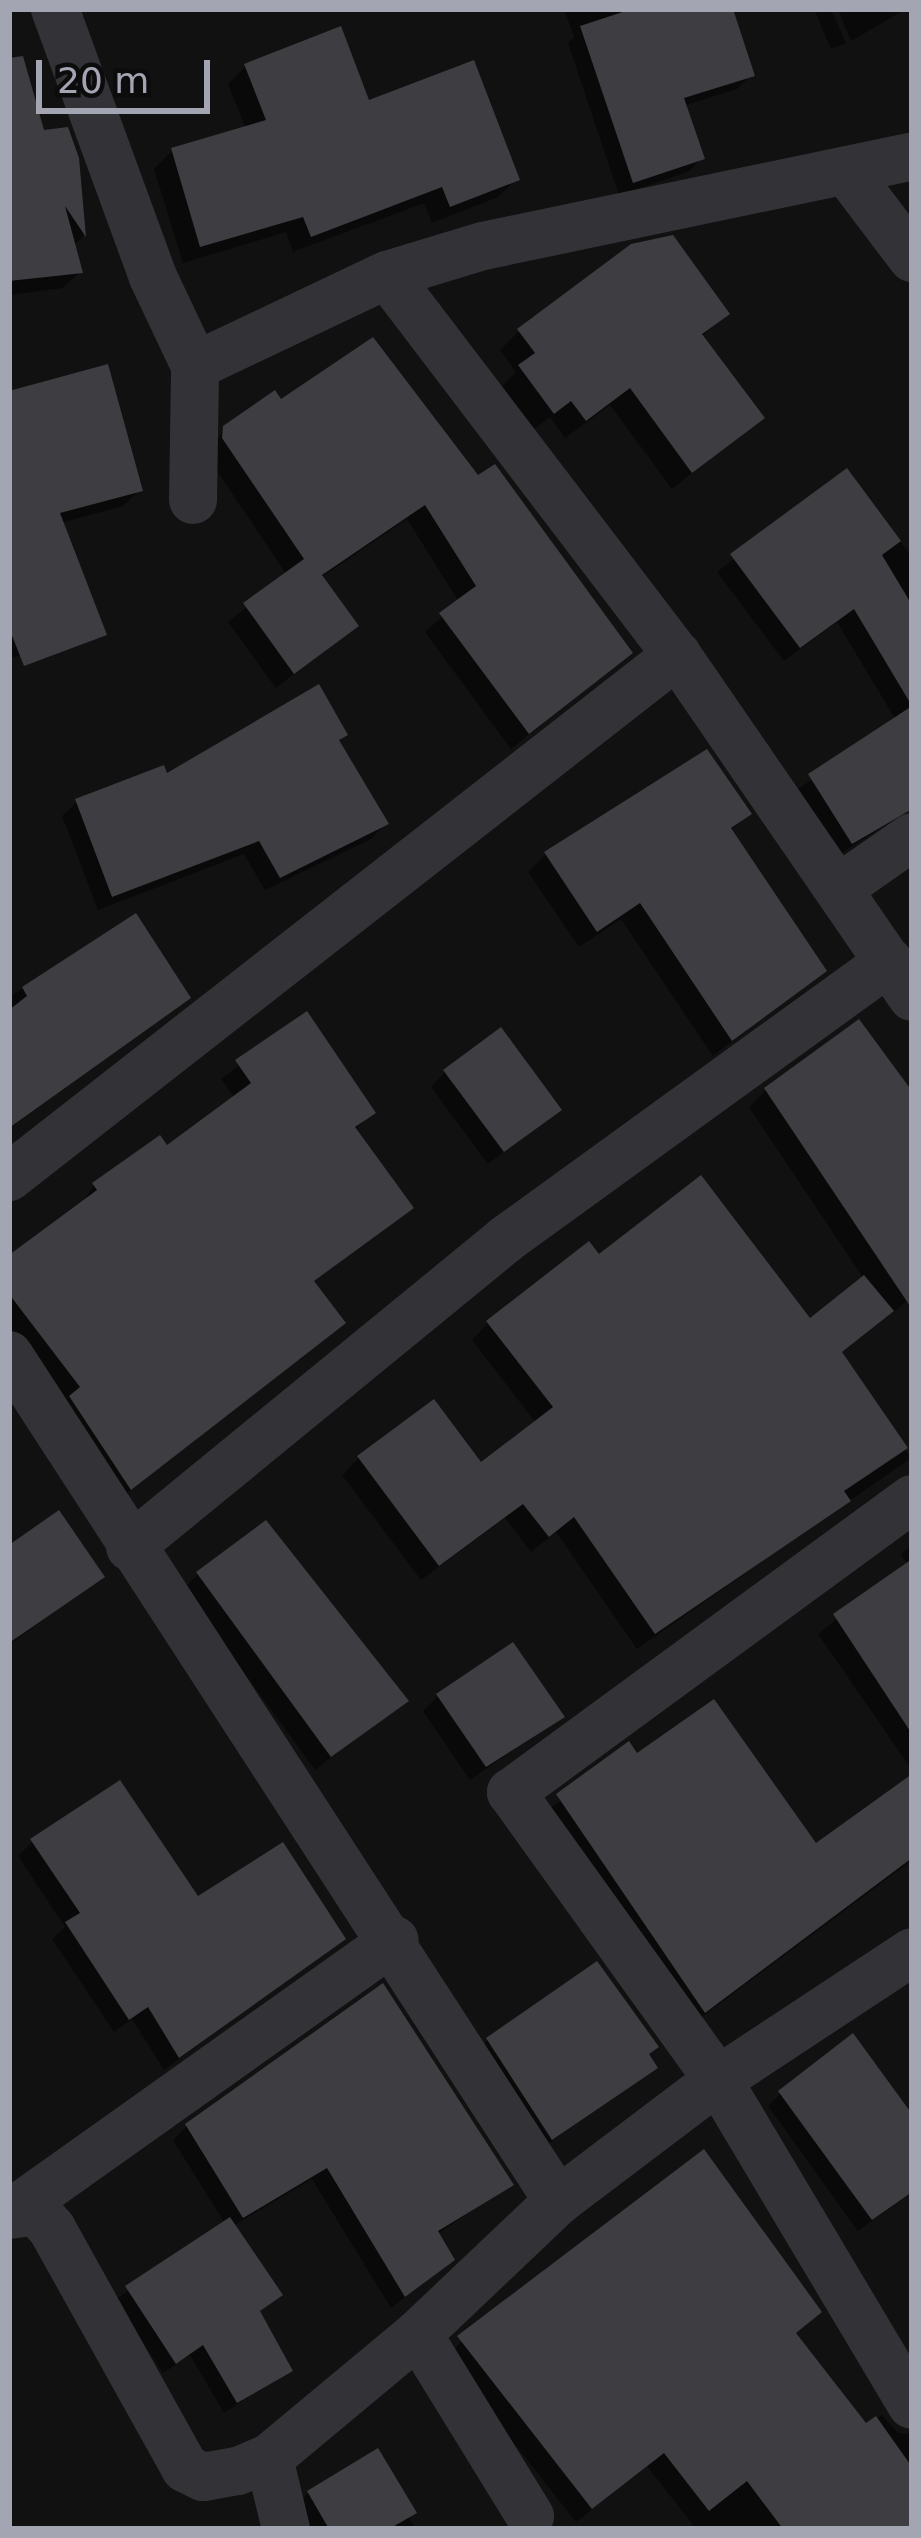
<!DOCTYPE html>
<html>
<head>
<meta charset="utf-8">
<style>
  body { margin:0 }
  #map { position:relative; width:921px; height:2538px; overflow:hidden; background:#111112; font-family:"DejaVu Sans",sans-serif }
  div>[style] { position:absolute }
  .shadow>* { inset:0; background:#0007 }
  .building>* { inset:0; background:#3e3e42 }
  .minor>* { height:48px; margin:-24px; padding:0 24px; transform-origin:24px; border-radius:24px; background:#333337 }
  span { translate:-50% -50%; white-space:nowrap; text-align:center; line-height:1.15; -webkit-text-stroke:9px #0c0c0d; paint-order:stroke }
  .frame { position:absolute; inset:0; border:12px solid #a4a5b2; pointer-events:none }
  .scale { position:absolute; left:36px; top:60px; width:174px; height:54px; box-sizing:border-box; border:6px solid #a4a5b2; border-top:0; padding-left:15px; font-size:36px; line-height:42px; white-space:nowrap; color:#a4a5b2; -webkit-text-stroke:9px #0c0c0d; paint-order:stroke }
</style>
</head>
<body>
<div id="map">
  <div class="shadow">
    <i style="clip-path:polygon(564px 9px,730px 9px,751px 75px,737px 89px,683px 106px,702px 158px,688px 172px,619px 195px,568px 43px,574px 37px)"></i>
    <i style="clip-path:polygon(814px 9px,831px 9px,846px 43px,831px 49px)"></i>
    <i style="clip-path:polygon(838px 9px,906px 9px,851px 41px)"></i>
    <i style="clip-path:polygon(246px 66px,368px 104px,516px 180px,498px 197px,432px 223px,424px 203px,293px 252px,286px 232px,183px 263px,154px 169px,172px 151px,246px 129px,228px 84px)"></i>
    <i style="clip-path:polygon(9px 137px,76px 158px,83px 236px,73px 246px,80px 272px,63px 288px,9px 295px)"></i>
    <i style="clip-path:polygon(726px 313px,701px 337px,761px 418px,672px 489px,610px 405px,565px 438px,550px 417px,533px 430px,501px 387px,516px 372px,500px 350px,519px 331px)"></i>
    <i style="clip-path:polygon(9px 394px,140px 490px,123px 506px,60px 523px,78px 628px,9px 660px)"></i>
    <i style="clip-path:polygon(280px 403px,478px 479px,629px 653px,511px 749px,425px 632px,459px 602px,407px 519px,320px 578px,355px 626px,276px 688px,228px 622px,287px 575px,207px 456px,225px 428px)"></i>
    <i style="clip-path:polygon(847px 472px,912px 557px,912px 807px,836px 857px,794px 792px,896px 720px,837px 622px,784px 661px,717px 572px)"></i>
    <i style="clip-path:polygon(344px 735px,337px 742px,385px 824px,371px 839px,265px 890px,244px 854px,98px 910px,62px 816px,77px 802px)"></i>
    <i style="clip-path:polygon(748px 814px,730px 832px,824px 971px,713px 1056px,621px 919px,579px 947px,528px 872px,546px 854px)"></i>
    <i style="clip-path:polygon(135px 917px,188px 998px,9px 1129px,9px 997px)"></i>
    <i style="clip-path:polygon(306px 1015px,372px 1113px,354px 1131px,410px 1208px,312px 1283px,342px 1322px,114px 1504px,65px 1404px,9px 1331px,9px 1259px,81px 1205px,94px 1185px,166px 1149px,235px 1098px,221px 1079px)"></i>
    <i style="clip-path:polygon(445px 1072px,558px 1109px,488px 1164px,431px 1087px)"></i>
    <i style="clip-path:polygon(766px 1090px,912px 1101px,912px 1297px,840px 1354px,911px 1458px,637px 1649px,556px 1532px,531px 1552px,505px 1518px,421px 1580px,342px 1475px,359px 1458px,481px 1466px,536px 1423px,472px 1340px,488px 1323px,598px 1258px,809px 1322px,864px 1279px,749px 1107px)"></i>
    <i style="clip-path:polygon(912px 1544px,912px 1770px,818px 1634px,907px 1563px,901px 1555px)"></i>
    <i style="clip-path:polygon(9px 1548px,102px 1576px,9px 1645px)"></i>
    <i style="clip-path:polygon(198px 1574px,404px 1701px,315px 1770px,183px 1589px)"></i>
    <i style="clip-path:polygon(438px 1696px,561px 1717px,470px 1780px,423px 1711px)"></i>
    <i style="clip-path:polygon(636px 1757px,815px 1847px,912px 1806px,912px 1860px,687px 2028px,541px 1813px)"></i>
    <i style="clip-path:polygon(32px 1842px,197px 1900px,342px 1939px,164px 2070px,132px 2019px,114px 2032px,52px 1939px,65px 1927px,18px 1856px)"></i>
    <i style="clip-path:polygon(488px 2040px,646px 2055px,654px 2067px,537px 2152px,473px 2055px)"></i>
    <i style="clip-path:polygon(780px 2094px,912px 2119px,912px 2192px,858px 2231px,768px 2106px)"></i>
    <i style="clip-path:polygon(187px 2126px,510px 2185px,436px 2235px,437px 2273px,391px 2308px,312px 2179px,233px 2226px,279px 2295px,257px 2313px,289px 2370px,224px 2413px,190px 2355px,163px 2373px,115px 2300px,225px 2224px,173px 2140px)"></i>
    <i style="clip-path:polygon(485px 2314px,489px 2321px,793px 2334px,865px 2427px,882px 2415px,898px 2433px,912px 2434px,912px 2529px,696px 2529px,647px 2466px,576px 2522px,447px 2358px)"></i>
    <i style="clip-path:polygon(308px 2493px,408px 2517px,416px 2529px,306px 2529px,294px 2508px)"></i>
  </div>
  <div class="building">
    <i style="clip-path:polygon(632px 9px,733px 9px,755px 76px,684px 98px,705px 159px,633px 183px,580px 26px)"></i>
    <i style="clip-path:polygon(341px 26px,369px 100px,474px 60px,520px 180px,450px 207px,442px 187px,311px 237px,303px 217px,200px 247px,171px 148px,266px 120px,244px 64px)"></i>
    <i style="clip-path:polygon(23px 56px,44px 130px,68px 127px,79px 158px,86px 237px,65px 206px,83px 273px,9px 281px,9px 58px)"></i>
    <i style="clip-path:polygon(673px 235px,730px 314px,702px 334px,765px 418px,692px 473px,630px 388px,586px 421px,571px 401px,554px 414px,518px 365px,535px 353px,517px 329px,631px 244px)"></i>
    <i style="clip-path:polygon(373px 337px,478px 475px,495px 464px,633px 653px,529px 734px,439px 613px,476px 586px,425px 505px,322px 575px,359px 626px,294px 674px,243px 603px,304px 559px,222px 438px,223px 426px,275px 390px,281px 399px)"></i>
    <i style="clip-path:polygon(108px 364px,143px 491px,60px 513px,107px 635px,24px 666px,9px 628px,9px 391px)"></i>
    <i style="clip-path:polygon(847px 468px,901px 541px,882px 555px,912px 605px,912px 706px,854px 609px,800px 648px,730px 554px)"></i>
    <i style="clip-path:polygon(319px 684px,348px 735px,339px 740px,389px 824px,280px 878px,259px 841px,112px 897px,75px 799px,164px 765px,167px 773px)"></i>
    <i style="clip-path:polygon(912px 706px,912px 809px,852px 844px,808px 774px)"></i>
    <i style="clip-path:polygon(707px 749px,752px 814px,731px 828px,827px 971px,732px 1041px,640px 903px,597px 932px,544px 852px)"></i>
    <i style="clip-path:polygon(136px 913px,191px 998px,9px 1128px,9px 1010px,27px 996px,22px 987px)"></i>
    <i style="clip-path:polygon(307px 1011px,376px 1113px,355px 1127px,414px 1208px,314px 1281px,346px 1323px,131px 1490px,69px 1396px,80px 1387px,9px 1294px,9px 1255px,97px 1190px,92px 1183px,160px 1135px,167px 1145px,251px 1083px,235px 1060px)"></i>
    <i style="clip-path:polygon(859px 1019px,912px 1091px,912px 1309px,764px 1088px)"></i>
    <i style="clip-path:polygon(501px 1027px,562px 1110px,504px 1152px,443px 1070px)"></i>
    <i style="clip-path:polygon(701px 1175px,810px 1318px,864px 1275px,894px 1311px,842px 1352px,908px 1448px,844px 1491px,851px 1501px,655px 1634px,574px 1517px,549px 1537px,523px 1504px,439px 1566px,357px 1456px,434px 1399px,481px 1462px,553px 1407px,486px 1321px,589px 1241px,599px 1254px)"></i>
    <i style="clip-path:polygon(59px 1510px,105px 1577px,9px 1643px,9px 1545px)"></i>
    <i style="clip-path:polygon(266px 1520px,409px 1701px,331px 1757px,196px 1572px)"></i>
    <i style="clip-path:polygon(912px 1559px,912px 1734px,833px 1614px)"></i>
    <i style="clip-path:polygon(513px 1642px,565px 1717px,486px 1767px,436px 1694px)"></i>
    <i style="clip-path:polygon(714px 1699px,816px 1843px,912px 1774px,912px 1858px,705px 2013px,556px 1794px,629px 1741px,637px 1753px)"></i>
    <i style="clip-path:polygon(120px 1780px,198px 1896px,283px 1842px,346px 1939px,179px 2058px,148px 2007px,129px 2020px,65px 1922px,80px 1913px,30px 1839px)"></i>
    <i style="clip-path:polygon(597px 1961px,659px 2047px,649px 2054px,658px 2068px,552px 2140px,486px 2038px)"></i>
    <i style="clip-path:polygon(383px 1983px,514px 2185px,438px 2231px,455px 2260px,405px 2297px,327px 2168px,243px 2218px,185px 2124px)"></i>
    <i style="clip-path:polygon(853px 2033px,912px 2114px,912px 2192px,872px 2220px,778px 2091px)"></i>
    <i style="clip-path:polygon(704px 2149px,822px 2312px,796px 2333px,866px 2423px,876px 2416px,912px 2467px,912px 2529px,783px 2529px,747px 2481px,709px 2511px,664px 2453px,592px 2509px,457px 2336px)"></i>
    <i style="clip-path:polygon(230px 2217px,283px 2295px,260px 2311px,293px 2371px,237px 2403px,203px 2345px,176px 2364px,125px 2286px)"></i>
    <i style="clip-path:polygon(378px 2448px,417px 2513px,389px 2529px,329px 2529px,307px 2491px)"></i>
  </div>
  <div class="minor">
    <i style="left:55px;top:9px;width:285px;rotate:69.9deg"></i>
    <i style="left:153px;top:277px;width:98px;rotate:64.7deg"></i>
    <i style="left:195px;top:366px;width:212px;rotate:-25.4deg"></i>
    <i style="left:387px;top:275px;width:100px;rotate:-16.8deg"></i>
    <i style="left:483px;top:246px;width:438px;rotate:-11.8deg"></i>
    <i style="left:847px;top:172px;width:108px;rotate:52.9deg"></i>
    <i style="left:387px;top:275px;width:478px;rotate:52.7deg"></i>
    <i style="left:677px;top:655px;width:415px;rotate:55.5deg"></i>
    <i style="left:193px;top:500px;width:134px;rotate:-89.1deg"></i>
    <i style="left:839px;top:888px;width:89px;rotate:-34.9deg"></i>
    <i style="left:9px;top:1177px;width:848px;rotate:-38.01deg"></i>
    <i style="left:9px;top:1355px;width:1009px;rotate:57.02deg"></i>
    <i style="left:912px;top:1499px;width:497px;rotate:143.8deg"></i>
    <i style="left:511px;top:1792px;width:355px;rotate:54.3deg"></i>
    <i style="left:718px;top:2080px;width:378px;rotate:59.2deg"></i>
    <i style="left:130px;top:1547px;width:486px;rotate:-39.3deg"></i>
    <i style="left:506px;top:1239px;width:473px;rotate:-35.9deg"></i>
    <i style="left:9px;top:2214px;width:473px;rotate:-35.4deg"></i>
    <i style="left:9px;top:2215px;width:27px;rotate:-8deg"></i>
    <i style="left:36px;top:2211px;width:24px;rotate:48deg"></i>
    <i style="left:52px;top:2229px;width:274px;rotate:60.9deg"></i>
    <i style="left:185px;top:2468px;width:20px;rotate:27deg"></i>
    <i style="left:203px;top:2477px;width:36px;rotate:-10deg"></i>
    <i style="left:238px;top:2471px;width:34px;rotate:-23deg"></i>
    <i style="left:269px;top:2458px;width:194px;rotate:-39.8deg"></i>
    <i style="left:418px;top:2334px;width:193px;rotate:-43.5deg"></i>
    <i style="left:558px;top:2201px;width:201px;rotate:-37.1deg"></i>
    <i style="left:718px;top:2080px;width:232px;rotate:-33.4deg"></i>
    <i style="left:418px;top:2334px;width:214px;rotate:58.4deg"></i>
    <i style="left:269px;top:2458px;width:73px;rotate:76.5deg"></i>
  </div>
  <div class="frame"></div>
  <div class="scale">20 m</div>
</div>
</body>
</html>
